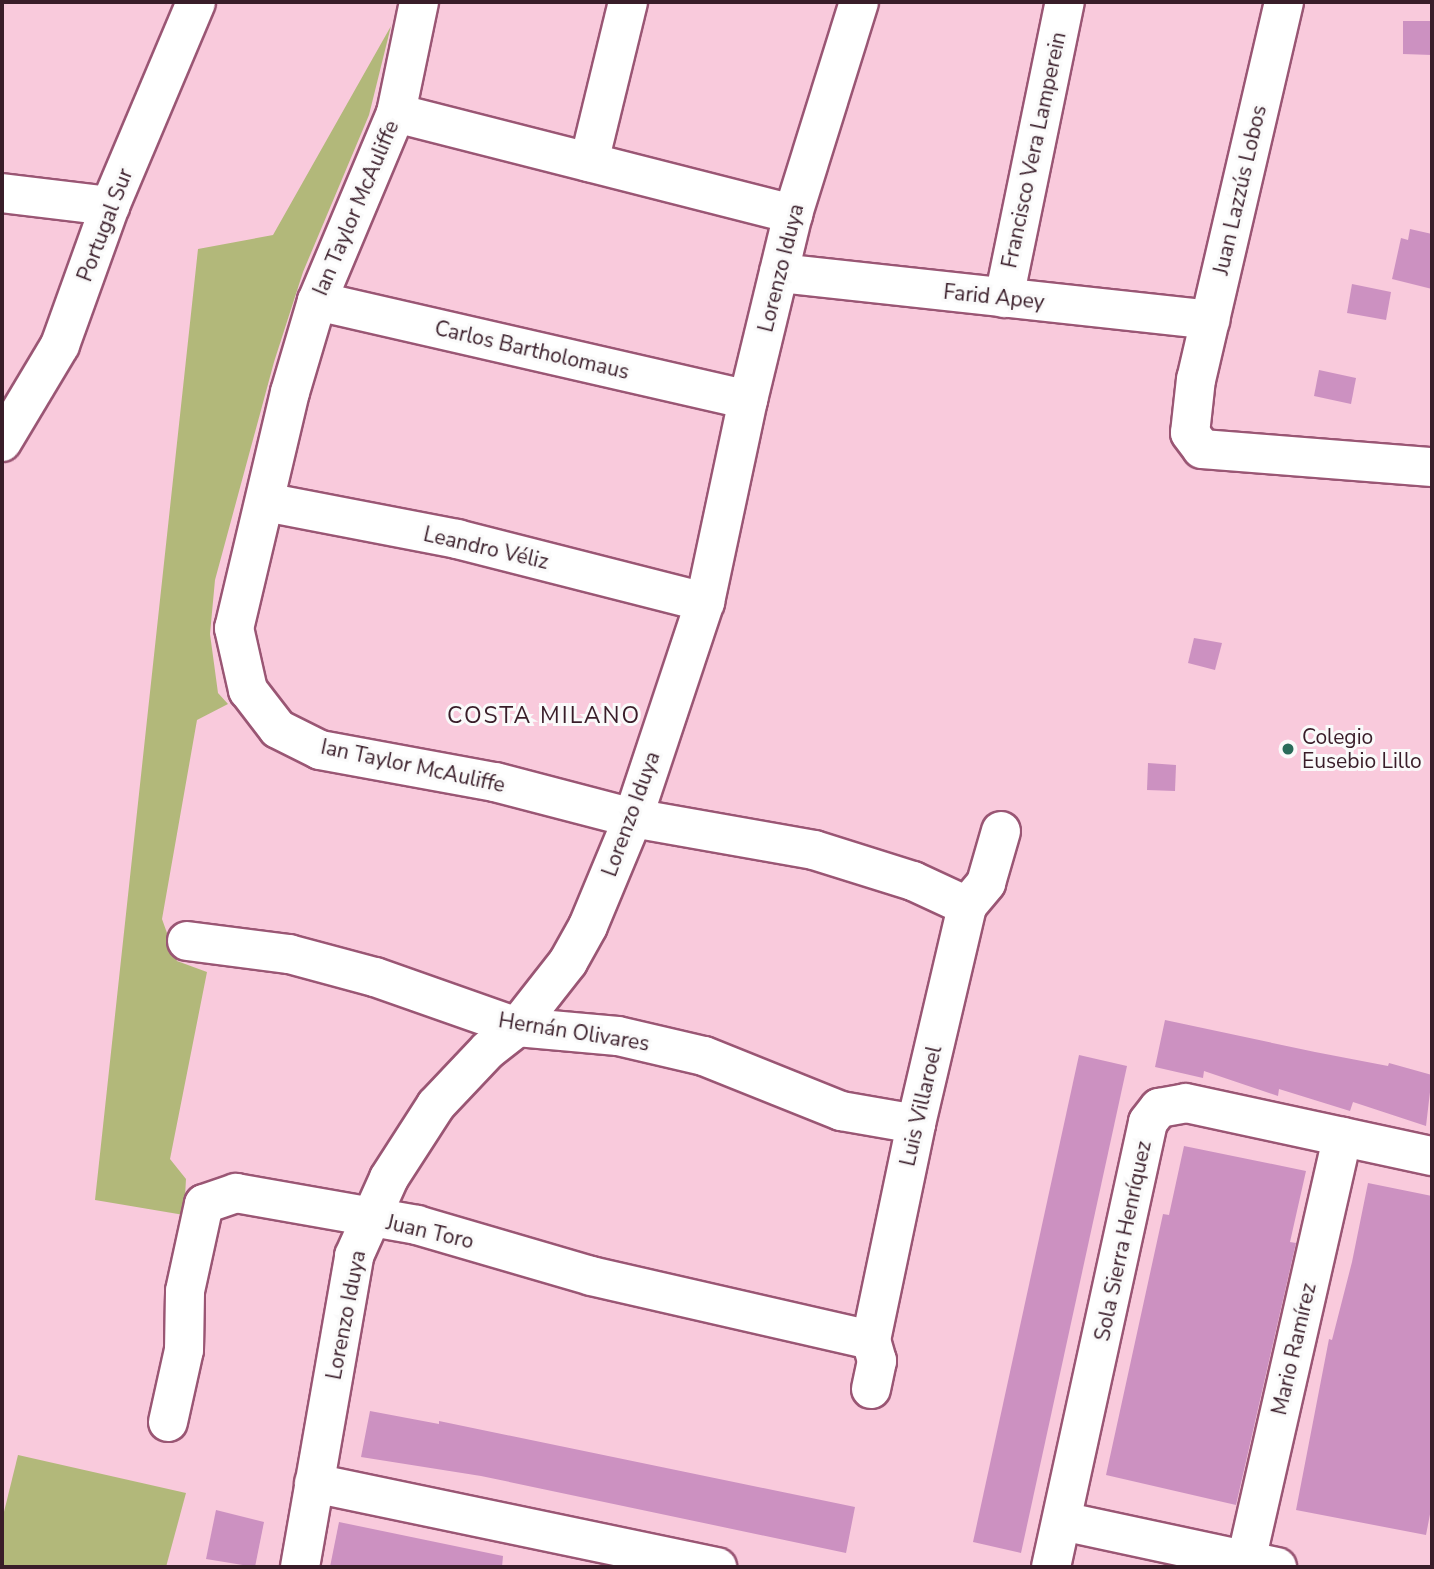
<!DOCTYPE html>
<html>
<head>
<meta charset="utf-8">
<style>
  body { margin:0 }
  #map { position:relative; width:1434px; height:1569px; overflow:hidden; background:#f9cadc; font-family:"Nunito Sans",sans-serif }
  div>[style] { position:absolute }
  .green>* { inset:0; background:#b2b87a }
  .building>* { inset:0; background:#cc91c1 }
  .roads { filter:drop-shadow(2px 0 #9a5674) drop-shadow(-2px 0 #9a5674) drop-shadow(0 2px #9a5674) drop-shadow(0 -2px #9a5674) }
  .minor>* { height:38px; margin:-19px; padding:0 19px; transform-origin:19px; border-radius:19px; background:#fff }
  .dots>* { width:19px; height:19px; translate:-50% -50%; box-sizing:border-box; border:4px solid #fafafa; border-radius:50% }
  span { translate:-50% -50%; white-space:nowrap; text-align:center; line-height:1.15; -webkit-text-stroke:6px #fafafa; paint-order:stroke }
  .street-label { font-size:21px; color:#391d29 }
  .poi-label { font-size:21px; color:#391d29 }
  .left { translate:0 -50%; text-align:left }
  .neighbourhood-label { font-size:23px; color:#391d29; letter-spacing:2px }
  .frame { position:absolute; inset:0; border:4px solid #391d29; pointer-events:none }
</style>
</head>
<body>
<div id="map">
  <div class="green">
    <i style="clip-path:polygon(391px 26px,369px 115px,303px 272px,274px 362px,215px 580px,210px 634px,218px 693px,228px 704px,197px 720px,162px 919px,177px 961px,207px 972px,170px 1159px,186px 1179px,184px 1215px,95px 1200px,198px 249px,273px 235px)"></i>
    <i style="clip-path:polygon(18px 1455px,186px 1493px,166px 1567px,2px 1567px,2px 1520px)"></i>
  </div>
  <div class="building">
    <i style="clip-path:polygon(1403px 21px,1432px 21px,1432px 55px,1403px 54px)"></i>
    <i style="clip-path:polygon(1410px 229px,1432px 234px,1432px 289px,1392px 279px,1401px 238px,1408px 240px)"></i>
    <i style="clip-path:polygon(1352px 284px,1391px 292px,1386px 320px,1347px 313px)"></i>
    <i style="clip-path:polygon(1319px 370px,1356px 378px,1351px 404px,1314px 396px)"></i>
    <i style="clip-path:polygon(1194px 638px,1222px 643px,1215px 670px,1188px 663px)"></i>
    <i style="clip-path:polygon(1148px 763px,1176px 765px,1175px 791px,1147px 790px)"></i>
    <i style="clip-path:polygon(1165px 1020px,1315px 1052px,1388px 1066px,1389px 1063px,1432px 1075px,1426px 1126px,1353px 1102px,1350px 1111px,1279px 1089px,1278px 1096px,1204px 1071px,1203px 1078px,1155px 1067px)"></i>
    <i style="clip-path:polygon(1079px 1055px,1127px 1066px,1021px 1553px,973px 1542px)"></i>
    <i style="clip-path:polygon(1184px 1146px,1306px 1171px,1290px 1242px,1296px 1243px,1236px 1505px,1106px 1475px,1163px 1214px,1169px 1215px)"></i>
    <i style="clip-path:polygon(1368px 1183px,1432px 1196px,1432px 1504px,1426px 1535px,1296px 1510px,1329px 1339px,1332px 1340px,1352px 1262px)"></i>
    <i style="clip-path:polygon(370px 1411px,439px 1424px,439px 1421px,855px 1507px,846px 1553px,481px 1476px,361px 1457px)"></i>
    <i style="clip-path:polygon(216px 1510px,264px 1522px,255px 1567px,206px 1559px)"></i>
    <i style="clip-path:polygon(339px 1522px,503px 1556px,502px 1567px,330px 1567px)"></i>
  </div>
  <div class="roads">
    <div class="minor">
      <i style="left:419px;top:2px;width:113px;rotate:101.7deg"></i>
      <i style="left:396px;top:113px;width:204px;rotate:112.8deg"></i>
      <i style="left:317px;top:301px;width:95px;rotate:106.5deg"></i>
      <i style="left:290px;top:392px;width:243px;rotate:103.3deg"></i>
      <i style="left:234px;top:628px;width:64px;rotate:77.3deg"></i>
      <i style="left:248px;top:690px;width:49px;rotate:52.4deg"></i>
      <i style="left:278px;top:729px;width:47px;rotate:26.6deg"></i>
      <i style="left:320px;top:750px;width:178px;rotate:10.4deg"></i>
      <i style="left:495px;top:782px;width:143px;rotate:14.6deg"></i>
      <i style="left:633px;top:818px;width:184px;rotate:10deg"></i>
      <i style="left:814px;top:850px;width:104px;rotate:17.4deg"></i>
      <i style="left:913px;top:881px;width:60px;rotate:24.8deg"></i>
      <i style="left:1284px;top:2px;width:387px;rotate:103.1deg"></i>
      <i style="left:1196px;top:379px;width:54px;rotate:96.3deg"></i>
      <i style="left:1190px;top:433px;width:20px;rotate:53deg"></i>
      <i style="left:1202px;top:449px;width:231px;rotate:4.5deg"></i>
      <i style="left:396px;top:113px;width:410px;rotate:14.3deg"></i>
      <i style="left:589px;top:162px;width:165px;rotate:-76.3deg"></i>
      <i style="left:2px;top:193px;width:109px;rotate:6.9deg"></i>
      <i style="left:779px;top:273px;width:434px;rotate:6.2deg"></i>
      <i style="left:1004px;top:298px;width:302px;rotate:-78.4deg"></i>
      <i style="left:317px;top:301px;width:442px;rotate:12.9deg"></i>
      <i style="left:2px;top:442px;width:113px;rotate:-59.1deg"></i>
      <i style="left:60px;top:345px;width:148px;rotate:-70.2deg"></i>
      <i style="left:110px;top:206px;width:221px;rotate:-67.1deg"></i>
      <i style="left:265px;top:502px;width:196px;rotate:10.9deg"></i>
      <i style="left:457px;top:539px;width:256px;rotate:14.3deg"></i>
      <i style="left:187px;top:941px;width:103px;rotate:7.3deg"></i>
      <i style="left:289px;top:954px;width:89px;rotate:15deg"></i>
      <i style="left:375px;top:977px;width:151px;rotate:19.4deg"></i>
      <i style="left:517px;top:1027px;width:101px;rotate:5.1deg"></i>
      <i style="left:618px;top:1036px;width:88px;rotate:13.1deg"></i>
      <i style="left:704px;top:1056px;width:148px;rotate:21.9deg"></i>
      <i style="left:841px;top:1111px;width:76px;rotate:9.8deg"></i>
      <i style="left:871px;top:1389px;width:29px;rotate:-78deg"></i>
      <i style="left:877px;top:1361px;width:22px;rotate:-106deg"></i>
      <i style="left:871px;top:1340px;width:221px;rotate:-78.2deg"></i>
      <i style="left:916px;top:1124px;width:224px;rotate:-76.8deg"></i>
      <i style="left:967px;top:906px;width:30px;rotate:-50deg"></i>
      <i style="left:986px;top:883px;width:54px;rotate:-73.9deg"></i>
      <i style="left:168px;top:1422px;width:74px;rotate:-77.5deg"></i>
      <i style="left:184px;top:1350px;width:59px;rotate:-89deg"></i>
      <i style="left:185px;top:1291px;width:89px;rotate:-77.7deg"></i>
      <i style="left:204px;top:1204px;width:34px;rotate:-19deg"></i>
      <i style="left:236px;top:1193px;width:184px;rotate:10deg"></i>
      <i style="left:417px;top:1225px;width:181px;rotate:16.3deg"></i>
      <i style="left:591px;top:1276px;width:287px;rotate:12.9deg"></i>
      <i style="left:314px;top:1483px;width:412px;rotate:11.8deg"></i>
      <i style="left:1062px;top:1521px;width:220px;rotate:12.1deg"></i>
      <i style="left:1246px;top:1561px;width:435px;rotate:-77.2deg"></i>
      <i style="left:300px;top:1567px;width:316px;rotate:-80.1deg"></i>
      <i style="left:354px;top:1256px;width:85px;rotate:-65.8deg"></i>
      <i style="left:389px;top:1178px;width:87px;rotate:-57.2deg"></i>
      <i style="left:436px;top:1105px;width:76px;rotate:-46.6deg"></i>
      <i style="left:488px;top:1050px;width:37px;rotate:-38deg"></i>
      <i style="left:517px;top:1027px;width:83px;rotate:-51.9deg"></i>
      <i style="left:568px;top:962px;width:41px;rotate:-60.9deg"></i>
      <i style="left:588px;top:926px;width:117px;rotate:-67.4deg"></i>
      <i style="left:633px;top:818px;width:228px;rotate:-71.6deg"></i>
      <i style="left:705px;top:602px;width:207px;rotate:-78deg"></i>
      <i style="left:748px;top:400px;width:191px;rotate:-76.4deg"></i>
      <i style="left:793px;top:214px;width:222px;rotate:-72.7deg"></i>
      <i style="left:1051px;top:1567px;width:455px;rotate:-77.7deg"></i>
      <i style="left:1148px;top:1122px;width:18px;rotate:-52deg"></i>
      <i style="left:1159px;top:1108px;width:27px;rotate:-10deg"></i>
      <i style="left:1186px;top:1103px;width:252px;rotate:12.2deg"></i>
    </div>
  </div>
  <div class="dots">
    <i style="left:1288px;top:749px;background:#2a6b5a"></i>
  </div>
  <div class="street-label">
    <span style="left:1034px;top:150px;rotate:-78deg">Francisco Vera Lamperein</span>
    <span style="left:1240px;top:190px;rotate:-77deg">Juan Lazzús Lobos</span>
    <span style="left:356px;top:208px;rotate:-67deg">Ian Taylor McAuliffe</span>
    <span style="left:105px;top:225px;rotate:-69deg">Portugal Sur</span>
    <span style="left:781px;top:268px;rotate:-76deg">Lorenzo Iduya</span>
    <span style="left:994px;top:297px;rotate:6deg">Farid Apey</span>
    <span style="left:532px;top:350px;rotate:13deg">Carlos Bartholomaus</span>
    <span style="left:486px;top:548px;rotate:13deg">Leandro Véliz</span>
    <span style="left:413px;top:766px;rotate:12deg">Ian Taylor McAuliffe</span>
    <span style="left:631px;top:814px;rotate:-70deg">Lorenzo Iduya</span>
    <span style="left:574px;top:1032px;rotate:9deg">Hernán Olivares</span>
    <span style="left:921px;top:1106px;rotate:-77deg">Luis Villaroel</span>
    <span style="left:430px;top:1232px;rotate:13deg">Juan Toro</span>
    <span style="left:1123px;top:1241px;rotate:-78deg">Sola Sierra Henríquez</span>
    <span style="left:346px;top:1315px;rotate:-79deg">Lorenzo Iduya</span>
    <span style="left:1294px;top:1349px;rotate:-77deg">Mario Ramírez</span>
  </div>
  <div class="poi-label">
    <span class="left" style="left:1302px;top:749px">Colegio<br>Eusebio Lillo</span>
  </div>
  <div class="neighbourhood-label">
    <span style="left:544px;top:716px">COSTA MILANO</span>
  </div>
  <div class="frame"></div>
</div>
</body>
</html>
